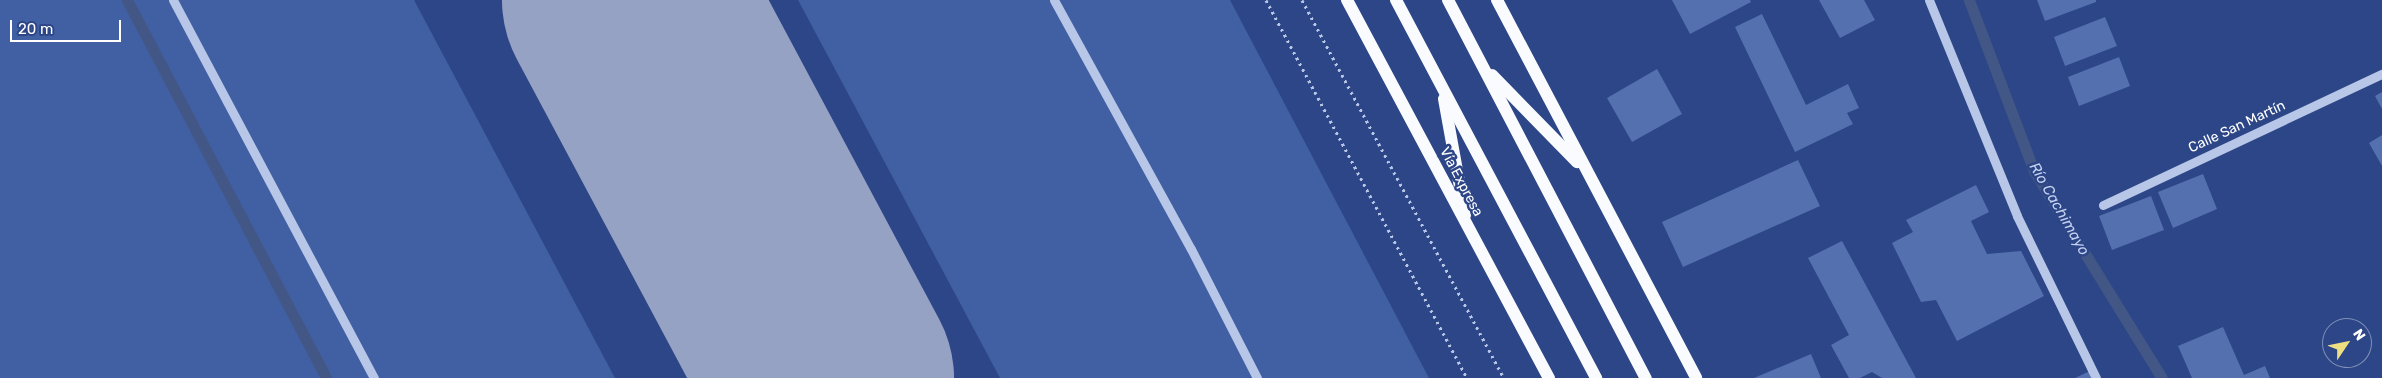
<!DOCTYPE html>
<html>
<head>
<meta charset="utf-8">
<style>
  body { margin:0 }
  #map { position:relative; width:2382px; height:378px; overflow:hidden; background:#2c4687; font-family:Rubik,sans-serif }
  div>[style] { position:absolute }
  .green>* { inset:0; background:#415fa3 }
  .stream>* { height:11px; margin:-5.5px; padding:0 5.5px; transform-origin:5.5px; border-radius:5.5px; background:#435786 }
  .runway>* { height:250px; margin:-125px; padding:0 125px; transform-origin:125px; border-radius:125px; background:#96a2c3 }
  .building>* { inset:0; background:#5470ae }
  .path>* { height:3px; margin-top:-1.5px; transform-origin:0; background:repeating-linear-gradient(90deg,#b8c7e8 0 2.5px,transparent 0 6.5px) }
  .minor>* { height:9px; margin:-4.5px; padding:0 4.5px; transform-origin:4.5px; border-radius:4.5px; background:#b8c7e8 }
  .major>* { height:12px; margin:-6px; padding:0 6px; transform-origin:6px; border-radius:6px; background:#fafbfe }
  span { translate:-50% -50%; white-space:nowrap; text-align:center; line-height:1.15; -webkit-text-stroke:5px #2c4687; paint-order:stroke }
  .street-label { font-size:14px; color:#fff }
  .water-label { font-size:15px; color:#c4d1ef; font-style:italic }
  .north { position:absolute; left:2322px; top:318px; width:50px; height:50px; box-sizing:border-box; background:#2c4687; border:1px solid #8090b7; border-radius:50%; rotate:56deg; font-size:14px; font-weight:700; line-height:20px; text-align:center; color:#fff }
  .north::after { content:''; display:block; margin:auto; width:18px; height:22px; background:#edde81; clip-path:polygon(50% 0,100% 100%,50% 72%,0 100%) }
  .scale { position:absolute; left:10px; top:20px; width:111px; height:22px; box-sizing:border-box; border:2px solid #fff; border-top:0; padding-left:6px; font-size:15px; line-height:18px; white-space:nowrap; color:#fff; -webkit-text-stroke:4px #2c4687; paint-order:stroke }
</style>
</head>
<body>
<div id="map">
  <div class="green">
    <i style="clip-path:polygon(0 0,414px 0,615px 378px,0 378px)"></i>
    <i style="clip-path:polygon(798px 0,1230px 0,1429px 378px,1000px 378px)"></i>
  </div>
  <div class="stream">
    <i style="left:127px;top:0;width:427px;rotate:62.2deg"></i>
    <i style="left:1969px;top:0;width:183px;rotate:69.2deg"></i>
    <i style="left:2034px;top:171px;width:243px;rotate:58.3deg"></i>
  </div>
  <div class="runway">
    <i style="left:627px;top:0;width:429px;rotate:61.9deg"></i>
  </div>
  <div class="building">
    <i style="clip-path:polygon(1672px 0,1750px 0,1751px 2px,1690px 34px)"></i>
    <i style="clip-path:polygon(1819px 0,1864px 0,1875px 20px,1840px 38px)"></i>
    <i style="clip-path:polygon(2037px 0,2096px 0,2096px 2px,2045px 21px)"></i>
    <i style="clip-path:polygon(1762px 14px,1806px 105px,1848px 84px,1859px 108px,1847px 113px,1853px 124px,1795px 152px,1735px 27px)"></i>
    <i style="clip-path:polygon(2105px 17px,2117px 46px,2065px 66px,2054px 37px)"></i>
    <i style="clip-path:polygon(2119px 57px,2130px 86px,2079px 106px,2068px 77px)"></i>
    <i style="clip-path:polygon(1657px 69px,1682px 114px,1632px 142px,1607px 98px)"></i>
    <i style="clip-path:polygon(2382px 92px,2382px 109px,2375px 96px)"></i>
    <i style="clip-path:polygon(2382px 135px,2382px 166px,2369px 143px)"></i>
    <i style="clip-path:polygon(1798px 160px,1820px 206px,1683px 267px,1662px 222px)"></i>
    <i style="clip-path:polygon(2203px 174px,2217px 209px,2173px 228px,2158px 192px)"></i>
    <i style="clip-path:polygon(1976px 185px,1989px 212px,1971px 221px,1987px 254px,2021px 251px,2044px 296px,1957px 341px,1936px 300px,1921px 302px,1892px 243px,1913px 232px,1906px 220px)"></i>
    <i style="clip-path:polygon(2151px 196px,2164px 230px,2112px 250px,2099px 216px)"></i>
    <i style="clip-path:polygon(1842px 241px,1916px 378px,1882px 378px,1872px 372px,1860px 378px,1849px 378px,1831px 345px,1849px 335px,1808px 258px)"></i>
    <i style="clip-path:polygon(2223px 327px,2244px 375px,2265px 366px,2270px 378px,2192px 378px,2178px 346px)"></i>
    <i style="clip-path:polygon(1811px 354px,1821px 378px,1754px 378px)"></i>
    <i style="clip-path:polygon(2090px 371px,2093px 378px,2075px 378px)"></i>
  </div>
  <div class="path">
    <i style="left:1266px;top:0;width:428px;rotate:62deg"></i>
    <i style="left:1302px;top:0;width:429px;rotate:61.9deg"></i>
  </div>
  <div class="minor">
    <i style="left:173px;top:0;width:428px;rotate:62deg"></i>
    <i style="left:1054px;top:0;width:284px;rotate:61.2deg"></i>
    <i style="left:1191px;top:249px;width:145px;rotate:62.9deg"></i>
    <i style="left:1929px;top:0;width:233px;rotate:67.8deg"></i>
    <i style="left:2017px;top:216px;width:180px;rotate:64deg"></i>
    <i style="left:2103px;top:205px;width:308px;rotate:-25.2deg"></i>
  </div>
  <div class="major">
    <i style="left:1347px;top:0;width:429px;rotate:61.9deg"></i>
    <i style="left:1396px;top:0;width:428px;rotate:62.1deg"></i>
    <i style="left:1448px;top:0;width:427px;rotate:62.4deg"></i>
    <i style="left:1497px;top:0;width:427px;rotate:62.2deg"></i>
    <i style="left:1492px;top:75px;width:122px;rotate:45.7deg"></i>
    <i style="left:1444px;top:99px;width:118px;rotate:79.7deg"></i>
  </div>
  <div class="street-label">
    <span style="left:2237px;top:127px;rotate:-25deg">Calle San Martín</span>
    <span style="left:1461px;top:182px;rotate:62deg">Vía Expresa</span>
  </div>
  <div class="water-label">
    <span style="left:2059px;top:209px;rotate:60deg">Río Cachimayo</span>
  </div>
  <div class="north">N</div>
  <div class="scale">20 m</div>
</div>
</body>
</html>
